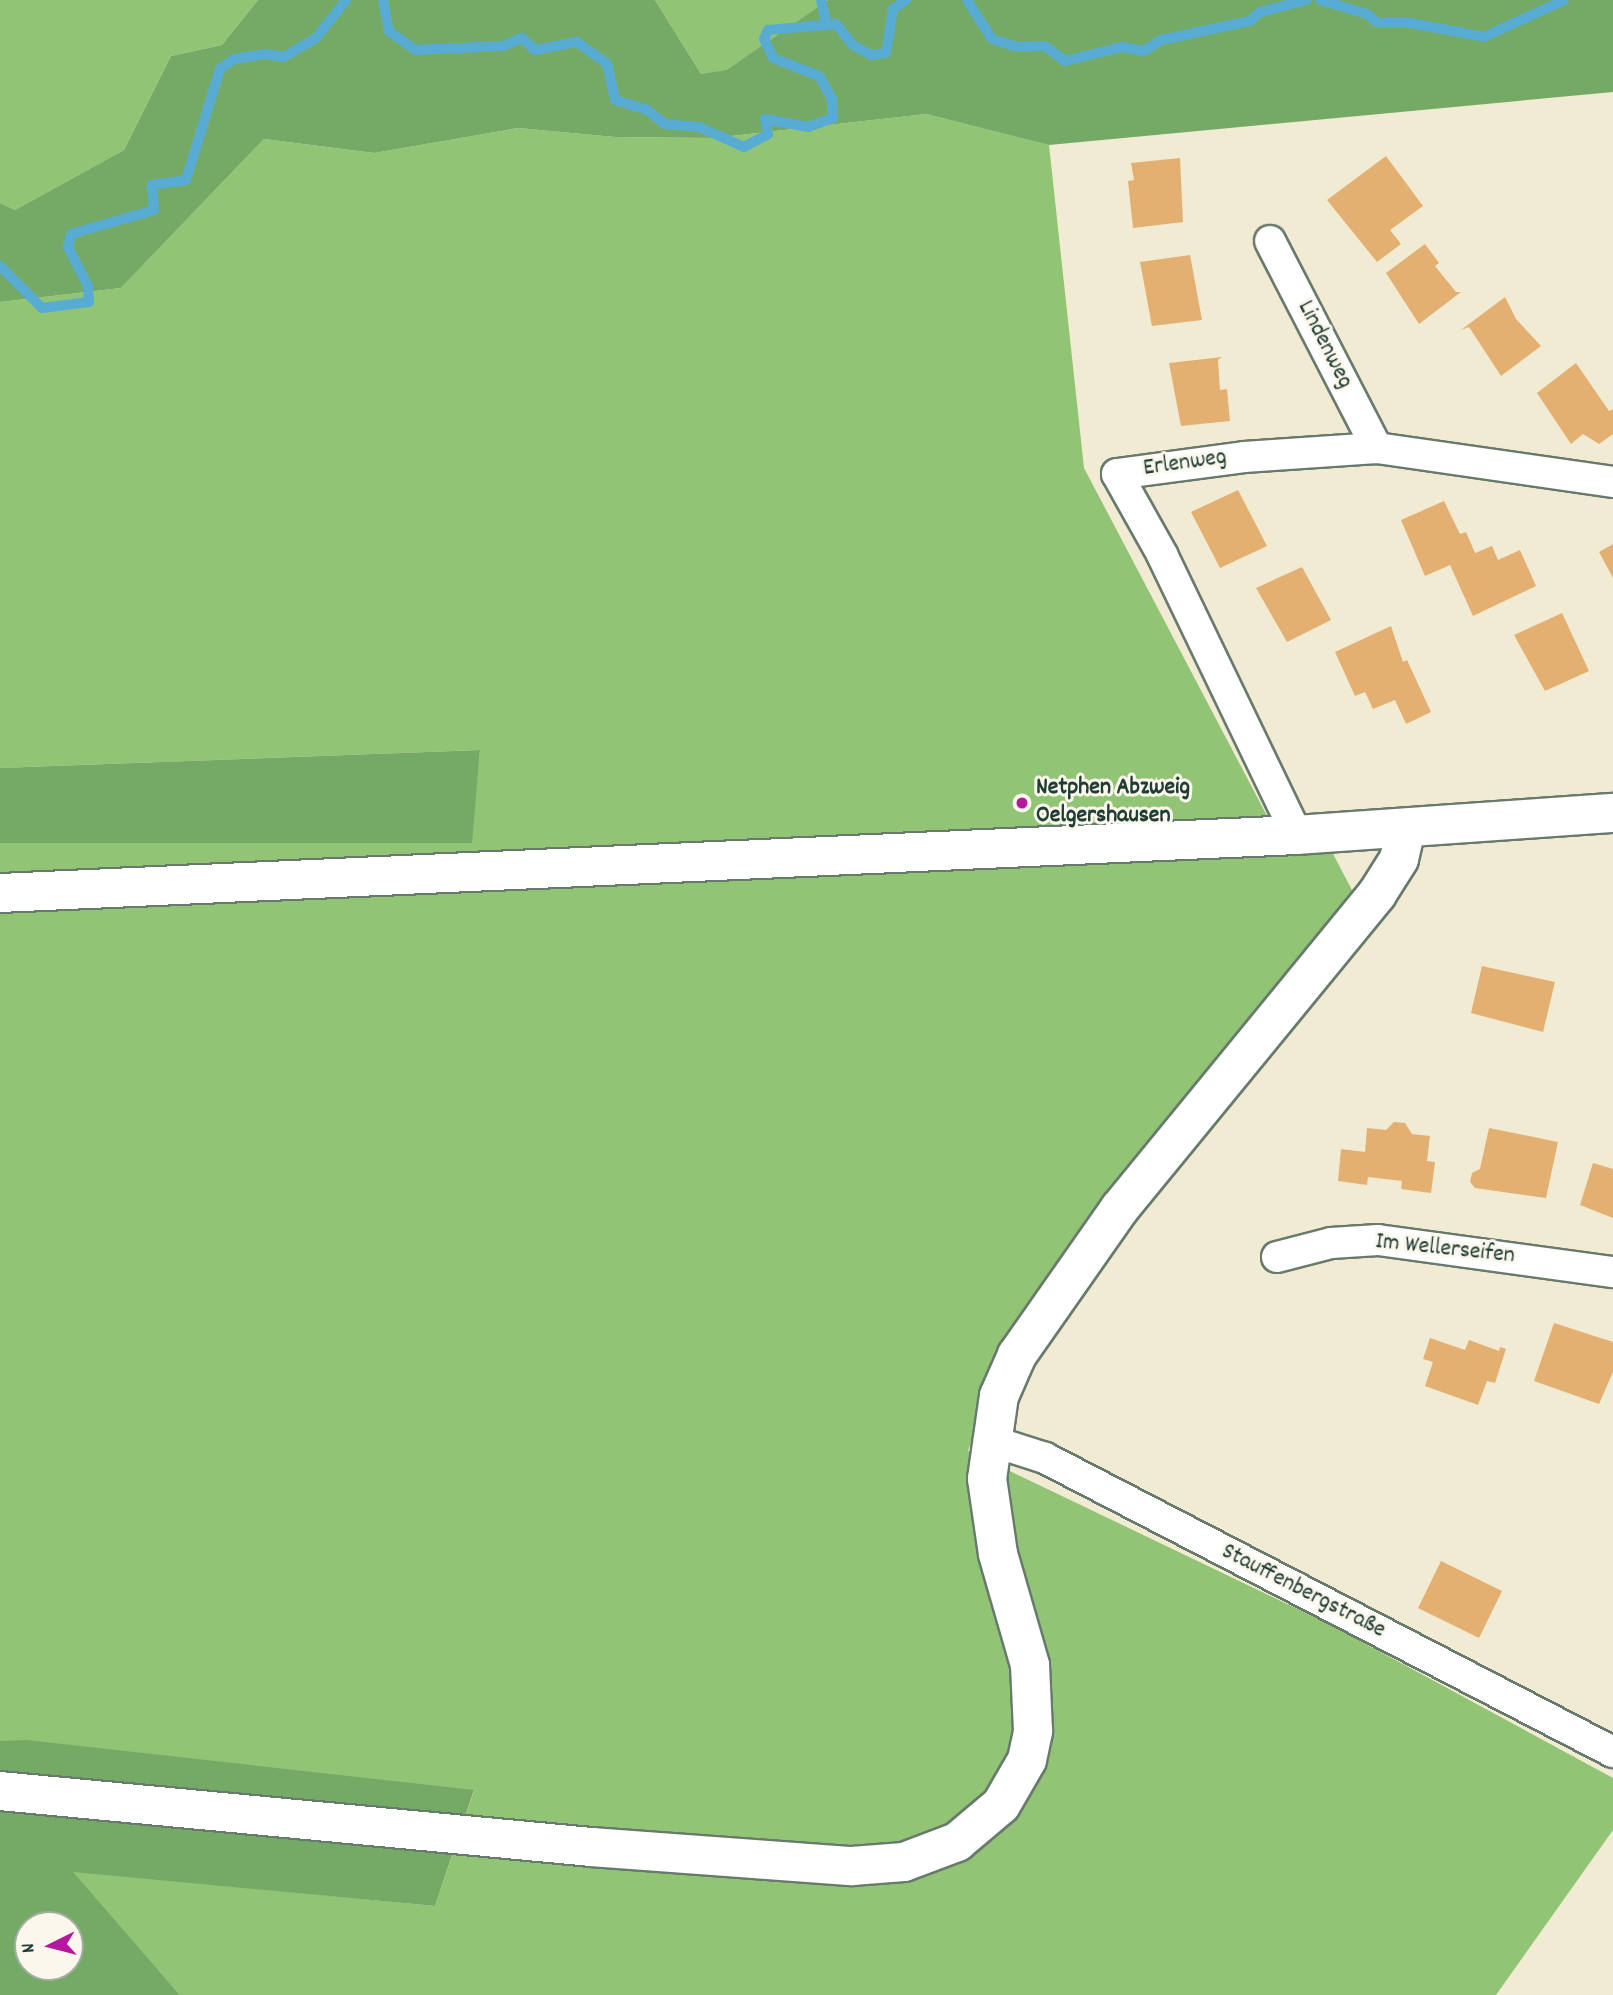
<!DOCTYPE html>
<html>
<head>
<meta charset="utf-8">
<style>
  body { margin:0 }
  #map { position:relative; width:1613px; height:1995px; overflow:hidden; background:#f1ebd3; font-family:Dekko,sans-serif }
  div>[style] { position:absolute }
  .green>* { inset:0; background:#92c475 }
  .forest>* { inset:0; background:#75aa66 }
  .stream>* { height:10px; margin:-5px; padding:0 5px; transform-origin:5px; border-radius:5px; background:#58acd4 }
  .building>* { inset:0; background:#e3b072 }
  .roads { filter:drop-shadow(2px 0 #687a6c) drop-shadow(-2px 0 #687a6c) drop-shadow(0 2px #687a6c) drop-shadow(0 -2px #687a6c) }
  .street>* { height:30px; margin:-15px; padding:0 15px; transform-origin:15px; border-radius:15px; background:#fff }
  .secondary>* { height:38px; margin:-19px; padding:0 19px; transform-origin:19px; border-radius:19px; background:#fff }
  .dots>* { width:19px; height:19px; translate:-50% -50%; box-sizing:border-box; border:4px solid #fbf7ec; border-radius:50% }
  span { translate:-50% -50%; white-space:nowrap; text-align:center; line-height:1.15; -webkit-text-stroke:6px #fbf7ec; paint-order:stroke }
  .street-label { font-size:24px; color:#1f3d34 }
  .poi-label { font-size:24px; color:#1f3d34; font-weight:700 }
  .left { translate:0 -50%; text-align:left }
  .north { position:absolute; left:14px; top:1911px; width:70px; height:70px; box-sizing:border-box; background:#fbf7ec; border:2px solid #a3ada2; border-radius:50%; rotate:264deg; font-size:19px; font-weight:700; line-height:28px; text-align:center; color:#1f3d34 }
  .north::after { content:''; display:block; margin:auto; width:24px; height:32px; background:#b5179e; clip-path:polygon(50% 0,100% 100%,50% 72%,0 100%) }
</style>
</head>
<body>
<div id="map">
  <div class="green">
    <i style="clip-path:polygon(0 0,258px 0,222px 45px,171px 56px,124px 150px,15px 210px,0 203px)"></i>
    <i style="clip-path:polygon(655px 0,828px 0,727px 71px,701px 74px)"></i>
    <i style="clip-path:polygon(926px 114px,1049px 145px,1084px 468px,1285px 850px,1331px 850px,1353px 892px,1104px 1214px,988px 1394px,968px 1451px,1329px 1624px,1613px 1778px,1613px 1830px,1496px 1995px,180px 1995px,71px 1871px,435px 1906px,474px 1791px,0 1741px,0 843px,471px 843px,480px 750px,0 768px,0 302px,121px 288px,264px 139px,374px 153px,518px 128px,615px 137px,714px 138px)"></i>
  </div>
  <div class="forest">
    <i style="clip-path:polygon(258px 0,655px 0,701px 74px,727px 70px,828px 0,1613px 0,1613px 92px,1049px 145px,926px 114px,714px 138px,615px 137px,518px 128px,374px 153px,264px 139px,121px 288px,0 302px,0 203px,15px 210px,124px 150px,171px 56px,222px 45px)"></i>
    <i style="clip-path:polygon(480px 750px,472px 843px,0 843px,0 768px)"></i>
    <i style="clip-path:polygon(evenodd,27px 1740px,474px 1790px,435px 1906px,73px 1872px,180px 1995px,0 1995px,0 1741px,27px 1740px,28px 1925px,70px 1925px,70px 1967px,28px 1967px,28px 1925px)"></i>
  </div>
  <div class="stream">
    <i style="left:383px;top:0;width:32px;rotate:79deg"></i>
    <i style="left:389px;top:31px;width:32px;rotate:36deg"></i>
    <i style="left:415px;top:50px;width:88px;rotate:-2.6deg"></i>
    <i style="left:503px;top:46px;width:21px;rotate:-23deg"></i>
    <i style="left:522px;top:38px;width:18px;rotate:43deg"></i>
    <i style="left:535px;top:50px;width:43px;rotate:-10.8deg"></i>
    <i style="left:577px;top:42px;width:37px;rotate:36deg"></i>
    <i style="left:607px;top:64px;width:37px;rotate:77deg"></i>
    <i style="left:615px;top:100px;width:34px;rotate:17deg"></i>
    <i style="left:647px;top:110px;width:23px;rotate:38deg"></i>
    <i style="left:665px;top:124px;width:34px;rotate:5deg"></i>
    <i style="left:699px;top:127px;width:49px;rotate:24deg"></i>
    <i style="left:744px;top:147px;width:27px;rotate:-28deg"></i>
    <i style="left:768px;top:134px;width:15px;rotate:-101deg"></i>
    <i style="left:765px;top:119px;width:44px;rotate:10.5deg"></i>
    <i style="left:808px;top:127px;width:27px;rotate:-20deg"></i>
    <i style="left:833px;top:118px;width:19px;rotate:-93deg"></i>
    <i style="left:832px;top:99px;width:26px;rotate:-119deg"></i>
    <i style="left:819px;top:76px;width:49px;rotate:-158.6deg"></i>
    <i style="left:773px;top:58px;width:21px;rotate:-115deg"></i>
    <i style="left:764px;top:39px;width:10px;rotate:-66deg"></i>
    <i style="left:768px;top:30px;width:68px;rotate:-5deg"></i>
    <i style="left:836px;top:24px;width:27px;rotate:51deg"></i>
    <i style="left:853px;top:45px;width:21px;rotate:29deg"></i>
    <i style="left:871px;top:55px;width:15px;rotate:-8deg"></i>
    <i style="left:886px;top:53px;width:45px;rotate:-81deg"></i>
    <i style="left:893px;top:9px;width:16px;rotate:-35deg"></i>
    <i style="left:821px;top:0;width:26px;rotate:77deg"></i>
    <i style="left:967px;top:0;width:46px;rotate:57.3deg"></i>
    <i style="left:992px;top:39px;width:26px;rotate:18deg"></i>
    <i style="left:1017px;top:47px;width:28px;rotate:-2deg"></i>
    <i style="left:1045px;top:46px;width:25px;rotate:37deg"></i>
    <i style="left:1065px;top:61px;width:59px;rotate:-13.8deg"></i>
    <i style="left:1122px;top:47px;width:22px;rotate:10deg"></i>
    <i style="left:1144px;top:51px;width:20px;rotate:-33deg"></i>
    <i style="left:1161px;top:40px;width:91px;rotate:-12.1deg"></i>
    <i style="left:1250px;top:21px;width:13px;rotate:-42deg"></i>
    <i style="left:1260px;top:12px;width:48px;rotate:-14.6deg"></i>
    <i style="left:1320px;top:0;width:49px;rotate:16.6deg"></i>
    <i style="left:1367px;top:14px;width:14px;rotate:39deg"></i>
    <i style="left:1378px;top:23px;width:32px"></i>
    <i style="left:1410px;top:23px;width:75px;rotate:10.7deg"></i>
    <i style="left:1484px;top:37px;width:88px;rotate:-24.8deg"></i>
    <i style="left:0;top:266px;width:59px;rotate:45deg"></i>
    <i style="left:42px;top:308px;width:47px;rotate:-7.3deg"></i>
    <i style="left:89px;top:302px;width:16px;rotate:-94deg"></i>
    <i style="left:88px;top:286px;width:44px;rotate:-117.1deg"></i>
    <i style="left:68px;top:247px;width:13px;rotate:-77deg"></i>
    <i style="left:71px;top:234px;width:86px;rotate:-16.1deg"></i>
    <i style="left:154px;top:210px;width:25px;rotate:-95deg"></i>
    <i style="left:152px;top:185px;width:34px;rotate:-8deg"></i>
    <i style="left:186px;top:180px;width:116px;rotate:-73deg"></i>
    <i style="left:220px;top:69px;width:17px;rotate:-36deg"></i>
    <i style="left:234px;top:59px;width:31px;rotate:-9deg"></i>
    <i style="left:265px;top:54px;width:19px;rotate:9deg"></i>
    <i style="left:284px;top:57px;width:37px;rotate:-31deg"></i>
    <i style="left:316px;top:38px;width:48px;rotate:-51.7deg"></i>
  </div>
  <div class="building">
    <i style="clip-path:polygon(1386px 156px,1423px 206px,1390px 230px,1401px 244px,1377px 262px,1327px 200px)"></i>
    <i style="clip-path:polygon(1180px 158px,1183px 222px,1133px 228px,1128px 181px,1134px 180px,1131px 163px)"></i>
    <i style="clip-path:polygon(1425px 244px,1439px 263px,1435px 266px,1456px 292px,1461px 292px,1419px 324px,1386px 273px)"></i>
    <i style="clip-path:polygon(1190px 255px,1202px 320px,1152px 326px,1140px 262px)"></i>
    <i style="clip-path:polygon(1505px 297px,1516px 319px,1541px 346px,1501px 376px,1469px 327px,1461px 330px)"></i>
    <i style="clip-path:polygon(1222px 357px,1218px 360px,1220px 390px,1227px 389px,1230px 421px,1181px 426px,1169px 363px)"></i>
    <i style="clip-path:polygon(1576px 363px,1609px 411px,1613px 409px,1613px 434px,1599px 444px,1583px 434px,1571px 444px,1537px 393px)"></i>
    <i style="clip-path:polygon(1238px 490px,1267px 546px,1220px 568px,1191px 512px)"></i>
    <i style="clip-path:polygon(1444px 501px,1460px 534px,1466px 532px,1475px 553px,1492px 546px,1498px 560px,1520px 550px,1536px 586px,1473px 616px,1450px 565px,1425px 576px,1401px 520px)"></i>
    <i style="clip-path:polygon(1613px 544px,1613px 578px,1599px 552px)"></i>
    <i style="clip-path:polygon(1302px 567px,1331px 620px,1287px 642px,1256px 588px)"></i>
    <i style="clip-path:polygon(1562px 613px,1589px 671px,1545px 691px,1514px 635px)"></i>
    <i style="clip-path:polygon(1391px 626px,1403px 662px,1407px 660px,1431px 712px,1406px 724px,1395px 700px,1373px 709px,1365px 692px,1355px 696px,1335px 652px)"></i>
    <i style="clip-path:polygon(1482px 966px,1555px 982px,1543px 1032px,1471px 1013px)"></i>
    <i style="clip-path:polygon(1394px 1122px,1405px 1123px,1412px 1134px,1430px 1136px,1427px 1161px,1435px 1162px,1431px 1193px,1401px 1189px,1402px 1181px,1368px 1177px,1367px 1185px,1338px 1181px,1341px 1149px,1365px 1152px,1367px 1128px,1386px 1130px)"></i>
    <i style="clip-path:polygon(1489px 1128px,1558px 1142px,1546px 1198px,1475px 1188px,1470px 1182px,1472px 1173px,1480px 1169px)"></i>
    <i style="clip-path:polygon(1593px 1163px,1613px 1169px,1613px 1218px,1580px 1205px)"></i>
    <i style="clip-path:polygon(1554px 1323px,1613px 1342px,1613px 1372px,1599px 1404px,1534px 1381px)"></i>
    <i style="clip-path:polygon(1430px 1338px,1465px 1350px,1469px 1340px,1499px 1351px,1500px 1347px,1506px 1349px,1495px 1383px,1487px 1381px,1478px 1405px,1425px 1386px,1433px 1362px,1423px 1359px)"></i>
    <i style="clip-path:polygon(1441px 1561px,1502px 1591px,1479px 1638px,1418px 1608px)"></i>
  </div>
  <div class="roads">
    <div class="street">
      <i style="left:1270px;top:241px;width:233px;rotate:62.7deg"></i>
      <i style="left:1297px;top:835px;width:310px;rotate:-115.7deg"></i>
      <i style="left:1163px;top:556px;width:94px;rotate:-119.3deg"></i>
      <i style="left:1117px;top:474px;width:128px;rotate:-7.6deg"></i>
      <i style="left:1244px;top:457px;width:133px;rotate:-3.9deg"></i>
      <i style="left:1377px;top:448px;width:238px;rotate:8.2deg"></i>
      <i style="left:1277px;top:1257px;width:56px;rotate:-14.5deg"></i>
      <i style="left:1331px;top:1243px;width:47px;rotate:-3.7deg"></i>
      <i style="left:1378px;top:1240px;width:237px;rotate:7.8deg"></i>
      <i style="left:989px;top:1440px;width:59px;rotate:17.8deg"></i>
      <i style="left:1045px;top:1458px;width:640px;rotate:27.37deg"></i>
    </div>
    <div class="secondary">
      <i style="left:0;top:893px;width:1298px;rotate:-2.56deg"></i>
      <i style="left:1297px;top:835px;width:317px;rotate:-4deg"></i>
      <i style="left:0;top:1791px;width:594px;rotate:5.41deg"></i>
      <i style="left:591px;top:1847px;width:262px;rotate:4.2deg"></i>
      <i style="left:852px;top:1866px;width:52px;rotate:-4.4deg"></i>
      <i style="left:904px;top:1862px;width:57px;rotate:-20.7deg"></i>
      <i style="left:957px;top:1842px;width:57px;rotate:-40.1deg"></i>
      <i style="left:1001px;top:1805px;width:52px;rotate:-60deg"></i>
      <i style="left:1027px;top:1760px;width:30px;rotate:-78deg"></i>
      <i style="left:1033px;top:1731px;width:66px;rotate:-92.6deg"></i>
      <i style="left:1030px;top:1665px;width:116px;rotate:-106.1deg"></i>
      <i style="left:998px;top:1554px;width:76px;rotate:-98.3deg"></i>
      <i style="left:987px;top:1479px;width:84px;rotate:-81.8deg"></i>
      <i style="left:999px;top:1396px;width:45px;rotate:-66.3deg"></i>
      <i style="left:1017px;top:1355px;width:179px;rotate:-55deg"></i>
      <i style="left:1120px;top:1208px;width:406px;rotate:-50.7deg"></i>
      <i style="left:1377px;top:894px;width:41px;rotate:-57.8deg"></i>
      <i style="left:1399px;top:859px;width:32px;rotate:-77deg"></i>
    </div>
  </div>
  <div class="dots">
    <i style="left:1022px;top:803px;background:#b5179e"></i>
  </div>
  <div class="street-label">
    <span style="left:1324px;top:345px;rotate:63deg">Lindenweg</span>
    <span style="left:1185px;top:464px;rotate:-8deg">Erlenweg</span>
    <span style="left:1445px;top:1250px;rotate:6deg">Im Wellerseifen</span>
    <span style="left:1303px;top:1592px;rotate:27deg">Stauffenbergstraße</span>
  </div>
  <div class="poi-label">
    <span class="left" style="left:1036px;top:803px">Netphen Abzweig<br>Oelgershausen</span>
  </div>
  <div class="north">N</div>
</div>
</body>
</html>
